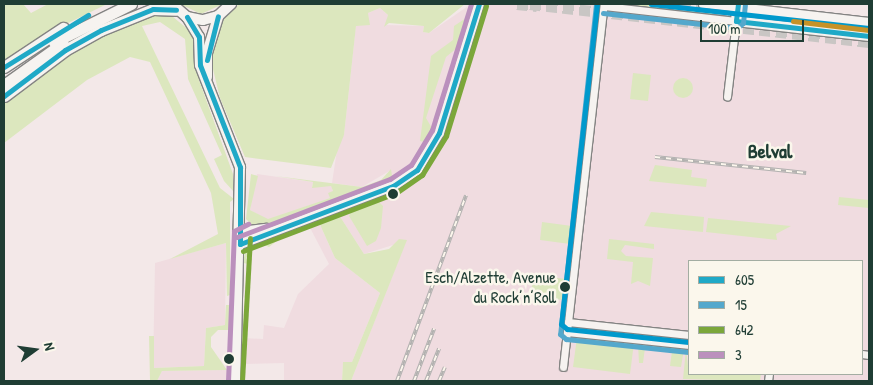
<!DOCTYPE html>
<html>
<head>
<meta charset="utf-8">
<style>
  body { margin:0 }
  #map { position:relative; width:873px; height:385px; overflow:hidden; background:#f3e8e8; font-family:"Patrick Hand",sans-serif }
  div>[style] { position:absolute }
  .built>* { inset:0; background:#f0dce0 }
  .green>* { inset:0; background:#dce7be }
  .round { border-radius:50% }
  .trunk-tunnel>* { height:11px; margin-top:-5.5px; transform-origin:0; background:repeating-linear-gradient(90deg,#c9c6c4 0 11px,transparent 0 16.5px) }
  .roads { filter:drop-shadow(1px 0 #848483) drop-shadow(-1px 0 #848483) drop-shadow(0 1px #848483) drop-shadow(0 -1px #848483) }
  .minor>* { height:7px; margin:-3.5px; padding:0 3.5px; transform-origin:3.5px; border-radius:3.5px; background:#f6f3f0 }
  .secondary>* { height:10px; margin:-5px; padding:0 5px; transform-origin:5px; border-radius:5px; background:#f6f3f0 }
  .trunk>* { height:11px; margin:-5.5px; padding:0 5.5px; transform-origin:5.5px; border-radius:5.5px; background:#f6f3f0 }
  .rail>* { height:4px; margin-top:-2px; transform-origin:0; background:repeating-linear-gradient(90deg,#fbf7ec 0 5.5px,#b2b2b0 0 11px); box-sizing:border-box; border-block:1px solid #b2b2b0 }
  .bus-1>* { height:5px; margin:-2.5px; padding:0 2.5px; transform-origin:2.5px; border-radius:2.5px; background:#1fa9c7 }
  .bus-2>* { height:5px; margin:-2.5px; padding:0 2.5px; transform-origin:2.5px; border-radius:2.5px; background:#54a8cc }
  .bus-3>* { height:5px; margin:-2.5px; padding:0 2.5px; transform-origin:2.5px; border-radius:2.5px; background:#7ba73a }
  .bus-4>* { height:5px; margin:-2.5px; padding:0 2.5px; transform-origin:2.5px; border-radius:2.5px; background:#bb90bd }
  .bus-5>* { height:5px; margin:-2.5px; padding:0 2.5px; transform-origin:2.5px; border-radius:2.5px; background:#09c }
  .bus-6>* { height:5px; margin:-2.5px; padding:0 2.5px; transform-origin:2.5px; border-radius:2.5px; background:#c79227 }
  .dots>* { width:14px; height:14px; translate:-50% -50%; box-sizing:border-box; border:2px solid #fbf7ec; border-radius:50% }
  span { translate:-50% -50%; white-space:nowrap; text-align:center; line-height:1.15; -webkit-text-stroke:5px #fbf7ec; paint-order:stroke }
  .bus-label { font-size:17px; color:#1f3d34 }
  .right { translate:-100% -50%; text-align:right }
  .quarter-label { font-size:20px; color:#1f3d34; font-weight:700 }
  .frame { position:absolute; inset:0; border:5px solid #1f3d34; pointer-events:none }
  .legend { position:absolute; left:688px; top:260px; width:175px; height:115px; box-sizing:border-box; background:#fbf7ec; border:1px solid #a3ada2; margin:0; padding:6px 9px; list-style:none; font-size:15px; color:#1f3d34 }
  .legend li { display:flex; align-items:center; gap:10px; height:25px }
  .legend b { width:25px; border:1px solid #a3ada2 }
  .north { position:absolute; left:10px; top:325px; width:50px; height:50px; -webkit-text-stroke:4px #fbf7ec; paint-order:stroke; rotate:76deg; font-size:14px; font-weight:700; line-height:20px; text-align:center; color:#1f3d34 }
  .north::after { content:''; display:block; margin:auto; width:18px; height:22px; background:#1f3d34; clip-path:polygon(50% 0,100% 100%,50% 72%,0 100%) }
  .scale { position:absolute; left:700px; top:20px; width:104px; height:22px; box-sizing:border-box; border:2px solid #1f3d34; border-top:0; padding-left:6px; font-size:15px; line-height:18px; white-space:nowrap; color:#1f3d34; -webkit-text-stroke:4px #fbf7ec; paint-order:stroke }
</style>
</head>
<body>
<div id="map">
  <div class="built">
    <i style="clip-path:polygon(evenodd,471px 4px,604px 4px,869px 36px,869px 381px,351px 381px,406px 241px,364px 254px,341px 218px,330px 213px,391px 177px,391px 170px,362px 187px,332px 183px,338px 143px,344px 135px,356px 25px,369px 25px,368px 13px,380px 8px,388px 15px,386px 25px,424px 26px,423px 32px,429px 33px,471px 4px,689px 261px,862px 261px,862px 374px,689px 374px,689px 261px)"></i>
    <i style="clip-path:polygon(257px 174px,313px 182px,312px 187px,331px 185px,333px 191px,330px 198px,268px 220px,250px 210px)"></i>
    <i style="clip-path:polygon(317px 218px,335px 258px,380px 293px,352px 362px,343px 362px,342px 381px,284px 381px,284px 363px,243px 364px,243px 338px,263px 339px,264px 325px,284px 328px,298px 294px,329px 264px,307px 222px)"></i>
    <i style="clip-path:polygon(226px 243px,225px 325px,206px 328px,204px 366px,153px 368px,155px 263px)"></i>
    <i style="clip-path:polygon(227px 370px,227px 381px,157px 381px,162px 371px)"></i>
  </div>
  <div class="green">
    <i style="clip-path:polygon(4px 4px,23px 4px,31px 13px,48px 4px,107px 4px,60px 27px,4px 64px)"></i>
    <i style="clip-path:polygon(180px 4px,223px 4px,201px 14px)"></i>
    <i style="clip-path:polygon(239px 4px,465px 4px,429px 33px,423px 32px,424px 26px,389px 23px,384px 27px,388px 15px,380px 8px,368px 13px,370px 25px,356px 26px,344px 135px,331px 168px,245px 157px,220px 98px,211px 61px,220px 23px)"></i>
    <i style="clip-path:polygon(646px 4px,716px 12px,715px 15px,625px 5px)"></i>
    <i style="clip-path:polygon(167px 12px,195px 35px,199px 80px,233px 174px,234px 192px,224px 181px,214px 159px,222px 155px,188px 79px,185px 39px,160px 22px,142px 26px,220px 188px,234px 199px,230px 202px,230px 295px,227px 296px,226px 243px,170px 259px,218px 234px,211px 193px,150px 62px,130px 57px,87px 80px,4px 143px,4px 100px,46px 66px,133px 19px)"></i>
    <i style="clip-path:polygon(466px 18px,458px 47px,446px 57px,426px 118px,433px 130px,428px 143px,420px 141px,431px 56px,453px 40px,454px 26px)"></i>
    <i style="clip-path:polygon(633px 73px,651px 75px,648px 101px,630px 99px)"></i>
    <i class="round" style="left:673px;top:78px;width:20px;height:20px"></i>
    <i style="clip-path:polygon(655px 165px,692px 170px,691px 177px,707px 179px,706px 187px,649px 181px)"></i>
    <i style="clip-path:polygon(391px 169px,393px 183px,327px 206px,263px 227px,254px 227px,246px 219px,251px 174px,258px 176px,250px 210px,268px 219px,330px 198px,328px 193px,333px 191px,331px 186px,312px 188px,313px 182px,275px 176px,362px 187px,381px 180px)"></i>
    <i style="clip-path:polygon(839px 197px,869px 200px,869px 208px,838px 205px)"></i>
    <i style="clip-path:polygon(375px 198px,383px 206px,381px 228px,376px 241px,367px 246px,349px 216px,354px 205px)"></i>
    <i style="clip-path:polygon(651px 212px,704px 217px,703px 232px,644px 226px)"></i>
    <i style="clip-path:polygon(330px 213px,341px 218px,364px 254px,389px 249px,399px 239px,407px 240px,351px 381px,342px 381px,343px 362px,352px 362px,380px 293px,335px 258px,317px 218px)"></i>
    <i style="clip-path:polygon(708px 218px,791px 226px,776px 234px,777px 240px,706px 232px)"></i>
    <i style="clip-path:polygon(542px 222px,572px 226px,570px 244px,540px 240px)"></i>
    <i style="clip-path:polygon(298px 225px,269px 247px,257px 242px,246px 258px,249px 264px,243px 263px,246px 247px)"></i>
    <i style="clip-path:polygon(609px 239px,654px 244px,654px 249px,625px 245px,621px 251px,626px 256px,653px 258px,650px 286px,638px 281px,631px 284px,633px 262px,607px 259px)"></i>
    <i style="clip-path:polygon(533px 275px,566px 279px,563px 300px,531px 296px)"></i>
    <i style="clip-path:polygon(226px 305px,230px 305px,229px 330px,218px 330px,211px 337px,211px 347px,227px 370px,162px 371px,157px 381px,150px 381px,149px 336px,154px 336px,154px 368px,204px 366px,206px 328px,225px 325px)"></i>
    <i style="clip-path:polygon(584px 326px,689px 337px,688px 343px,584px 332px)"></i>
    <i style="clip-path:polygon(577px 337px,634px 343px,630px 374px,573px 367px)"></i>
    <i style="clip-path:polygon(638px 344px,684px 349px,681px 367px,670px 366px,672px 351px,645px 348px,643px 363px,639px 363px)"></i>
    <i style="clip-path:polygon(686px 349px,689px 374px,761px 374px,760px 381px,683px 379px)"></i>
  </div>
  <div class="trunk-tunnel">
    <i style="left:517px;top:4px;width:20px;rotate:6deg"></i>
    <i style="left:530px;top:4px;width:341px;rotate:6.4deg"></i>
    <i style="left:663px;top:4px;width:83px;rotate:6.2deg"></i>
  </div>
  <div class="roads">
    <div class="minor">
      <i style="left:702px;top:4px;width:36px;rotate:6deg"></i>
      <i style="left:604px;top:6px;width:133px;rotate:6.5deg"></i>
      <i style="left:736px;top:21px;width:76px;rotate:96.8deg"></i>
      <i style="left:568px;top:322px;width:122px;rotate:6.1deg"></i>
      <i style="left:567px;top:332px;width:123px;rotate:6.1deg"></i>
      <i style="left:862px;top:354px;width:7px;rotate:8deg"></i>
      <i style="left:563px;top:367px;width:365px;rotate:-83.6deg"></i>
      <i style="left:768px;top:381px;width:7px;rotate:-82deg"></i>
    </div>
    <div class="secondary">
      <i style="left:172px;top:4px;width:20px;rotate:41deg"></i>
      <i style="left:187px;top:17px;width:16px;rotate:11deg"></i>
      <i style="left:203px;top:20px;width:16px;rotate:-15deg"></i>
      <i style="left:218px;top:16px;width:18px;rotate:-43deg"></i>
      <i style="left:738px;top:4px;width:17px;rotate:97deg"></i>
      <i style="left:736px;top:21px;width:134px;rotate:6.4deg"></i>
      <i style="left:738px;top:8px;width:132px;rotate:6.5deg"></i>
      <i style="left:187px;top:17px;width:23px;rotate:59deg"></i>
      <i style="left:199px;top:37px;width:28px;rotate:88deg"></i>
      <i style="left:200px;top:65px;width:110px;rotate:68.6deg"></i>
      <i style="left:240px;top:167px;width:214px;rotate:91.3deg"></i>
      <i style="left:207px;top:77px;width:24px;rotate:-90deg"></i>
      <i style="left:207px;top:53px;width:39px;rotate:-73deg"></i>
      <i style="left:241px;top:232px;width:26px;rotate:-7deg"></i>
      <i style="left:240px;top:244px;width:164px;rotate:-20.8deg"></i>
      <i style="left:393px;top:186px;width:29px;rotate:-34deg"></i>
      <i style="left:417px;top:170px;width:43px;rotate:-59.3deg"></i>
      <i style="left:439px;top:133px;width:135px;rotate:-72.8deg"></i>
    </div>
    <div class="trunk">
      <i style="left:54px;top:42px;width:86px;rotate:-26.3deg"></i>
      <i style="left:4px;top:67px;width:71px;rotate:-33.5deg"></i>
      <i style="left:4px;top:85px;width:72px;rotate:-35.4deg"></i>
      <i style="left:4px;top:96px;width:76px;rotate:-37deg"></i>
      <i style="left:65px;top:50px;width:41px;rotate:-29.1deg"></i>
      <i style="left:101px;top:30px;width:56px;rotate:-22deg"></i>
      <i style="left:153px;top:9px;width:23px;rotate:2deg"></i>
    </div>
  </div>
  <div class="rail">
    <i style="left:655px;top:157px;width:152px;rotate:6deg"></i>
    <i style="left:397px;top:381px;width:198px;rotate:-69.6deg"></i>
    <i style="left:414px;top:381px;width:56px;rotate:-69deg"></i>
    <i style="left:426px;top:381px;width:35px;rotate:-68deg"></i>
    <i style="left:439px;top:381px;width:15px;rotate:-67deg"></i>
  </div>
  <div class="bus-1">
    <i style="left:738px;top:4px;width:17px;rotate:97deg"></i>
    <i style="left:736px;top:21px;width:134px;rotate:6.4deg"></i>
    <i style="left:187px;top:17px;width:23px;rotate:59deg"></i>
    <i style="left:199px;top:37px;width:28px;rotate:88deg"></i>
    <i style="left:200px;top:65px;width:110px;rotate:68.6deg"></i>
    <i style="left:240px;top:167px;width:77px;rotate:90deg"></i>
    <i style="left:240px;top:244px;width:164px;rotate:-20.8deg"></i>
    <i style="left:393px;top:186px;width:29px;rotate:-34deg"></i>
    <i style="left:417px;top:170px;width:43px;rotate:-59.3deg"></i>
    <i style="left:439px;top:133px;width:135px;rotate:-72.8deg"></i>
    <i style="left:207px;top:60px;width:45px;rotate:-76deg"></i>
    <i style="left:4px;top:67px;width:99px;rotate:-31.8deg"></i>
    <i style="left:4px;top:96px;width:76px;rotate:-37deg"></i>
    <i style="left:65px;top:50px;width:41px;rotate:-29.1deg"></i>
    <i style="left:101px;top:30px;width:56px;rotate:-22deg"></i>
    <i style="left:153px;top:9px;width:23px;rotate:2deg"></i>
  </div>
  <div class="bus-2">
    <i style="left:596px;top:4px;width:332px;rotate:96.2deg"></i>
    <i style="left:560px;top:334px;width:8px;rotate:40deg"></i>
    <i style="left:566px;top:339px;width:123px;rotate:6.1deg"></i>
    <i style="left:603px;top:13px;width:135px;rotate:6.4deg"></i>
    <i style="left:737px;top:28px;width:8px;rotate:-40deg"></i>
    <i style="left:743px;top:23px;width:18px;rotate:-84deg"></i>
  </div>
  <div class="bus-3">
    <i style="left:243px;top:251px;width:164px;rotate:-20.8deg"></i>
    <i style="left:396px;top:193px;width:32px;rotate:-35deg"></i>
    <i style="left:422px;top:175px;width:46px;rotate:-58.4deg"></i>
    <i style="left:446px;top:136px;width:136px;rotate:-72.9deg"></i>
    <i style="left:242px;top:381px;width:143px;rotate:-86.8deg"></i>
  </div>
  <div class="bus-4">
    <i style="left:237px;top:237px;width:164px;rotate:-20.8deg"></i>
    <i style="left:390px;top:179px;width:25px;rotate:-34deg"></i>
    <i style="left:411px;top:165px;width:41px;rotate:-59deg"></i>
    <i style="left:432px;top:130px;width:132px;rotate:-72.8deg"></i>
    <i style="left:228px;top:381px;width:150px;rotate:-87.7deg"></i>
    <i style="left:234px;top:231px;width:16px;rotate:-27deg"></i>
  </div>
  <div class="bus-5">
    <i style="left:597px;top:4px;width:322px;rotate:96.4deg"></i>
    <i style="left:561px;top:324px;width:8px;rotate:40deg"></i>
    <i style="left:567px;top:329px;width:122px;rotate:6.1deg"></i>
    <i style="left:651px;top:4px;width:219px;rotate:6.3deg"></i>
  </div>
  <div class="bus-6">
    <i style="left:793px;top:21px;width:76px;rotate:6.8deg"></i>
  </div>
  <div class="dots">
    <i style="left:393px;top:194px;background:#1f3d34"></i>
    <i style="left:565px;top:287px;background:#1f3d34"></i>
    <i style="left:229px;top:359px;background:#1f3d34"></i>
  </div>
  <div class="bus-label">
    <span class="right" style="left:556px;top:287px">Esch/Alzette, Avenue<br>du Rock’n’Roll</span>
  </div>
  <div class="quarter-label">
    <span style="left:770px;top:150px">Belval</span>
  </div>
  <div class="frame"></div>
  <ul class="legend">
  <li><b style="height:6px;background:#1fa9c7"></b>605</li>
  <li><b style="height:6px;background:#54a8cc"></b>15</li>
  <li><b style="height:6px;background:#7ba73a"></b>642</li>
  <li><b style="height:6px;background:#bb90bd"></b>3</li>
  </ul>
  <div class="north">N</div>
  <div class="scale">100 m</div>
</div>
</body>
</html>
